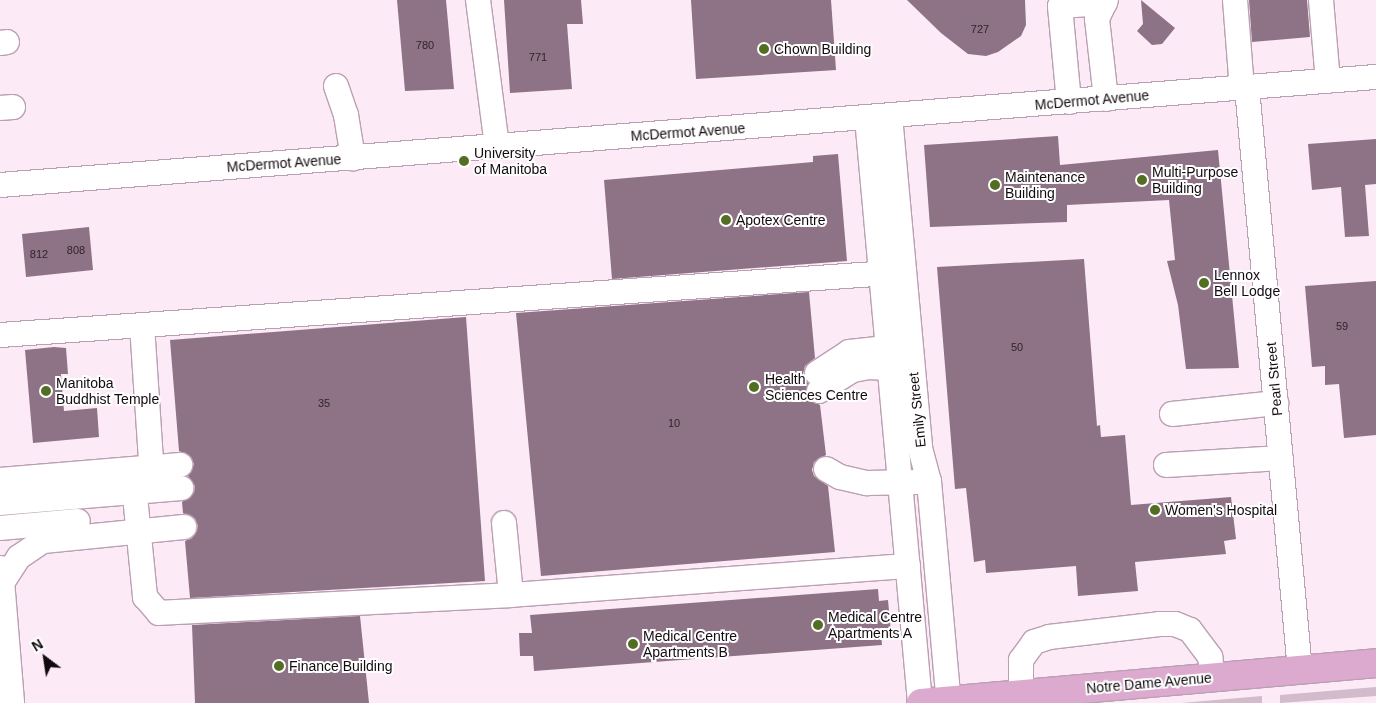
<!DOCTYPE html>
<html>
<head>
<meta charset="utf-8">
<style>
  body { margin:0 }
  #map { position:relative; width:1376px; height:703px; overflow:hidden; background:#fceaf7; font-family:Arial,sans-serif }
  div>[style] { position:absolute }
  .green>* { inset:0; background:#d2bccb }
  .building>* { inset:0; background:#8d7385 }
  .roads { filter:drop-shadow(1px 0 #bb9fb2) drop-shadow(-1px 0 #bb9fb2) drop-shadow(0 1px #bb9fb2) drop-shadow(0 -1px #bb9fb2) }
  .minor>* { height:24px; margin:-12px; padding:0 12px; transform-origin:12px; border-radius:12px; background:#fff }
  .major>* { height:28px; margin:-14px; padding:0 14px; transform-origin:14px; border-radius:14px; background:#dbaace }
  .dots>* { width:14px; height:14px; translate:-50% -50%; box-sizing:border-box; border:2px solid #fefefe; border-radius:50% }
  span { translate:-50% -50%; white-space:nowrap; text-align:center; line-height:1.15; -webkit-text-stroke:4px #fefefe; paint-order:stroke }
  .number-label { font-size:11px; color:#32242d }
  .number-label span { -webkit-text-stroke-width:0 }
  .poi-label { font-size:14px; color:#130a10 }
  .left { translate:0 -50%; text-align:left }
  .street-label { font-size:14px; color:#130a10 }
  .north { position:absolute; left:20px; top:633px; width:50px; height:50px; -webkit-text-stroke:4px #fefefe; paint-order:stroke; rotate:329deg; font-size:14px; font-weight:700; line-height:20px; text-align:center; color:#130a10 }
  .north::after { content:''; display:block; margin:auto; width:18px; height:22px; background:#130a10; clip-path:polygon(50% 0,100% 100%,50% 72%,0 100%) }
</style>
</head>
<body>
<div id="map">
  <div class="green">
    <i style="clip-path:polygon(1376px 687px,1376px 696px,1280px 703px,1280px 695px)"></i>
    <i style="clip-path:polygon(1262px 696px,1262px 703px,1181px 703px)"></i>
  </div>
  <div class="building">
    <i style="clip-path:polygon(397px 0,446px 0,454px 89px,405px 91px)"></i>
    <i style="clip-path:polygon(504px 0,581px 0,583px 24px,567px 24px,572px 89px,510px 93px)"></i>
    <i style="clip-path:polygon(691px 0,831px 0,836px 70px,696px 79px)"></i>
    <i style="clip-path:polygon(907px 0,1025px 0,1026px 25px,1021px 36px,998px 52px,986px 56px,968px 54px,941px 33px)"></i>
    <i style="clip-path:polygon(1141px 0,1175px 28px,1162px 44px,1152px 45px,1137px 31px,1143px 24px)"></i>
    <i style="clip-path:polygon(1249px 0,1307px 0,1310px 37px,1252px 42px)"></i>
    <i style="clip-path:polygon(1058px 136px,1060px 165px,1218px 150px,1239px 368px,1186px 369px,1178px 305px,1167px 261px,1175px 260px,1169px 200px,1067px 205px,1067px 222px,930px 227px,924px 145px)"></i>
    <i style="clip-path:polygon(1376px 139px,1376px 184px,1365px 185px,1369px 236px,1345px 237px,1341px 187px,1312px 190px,1308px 144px)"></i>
    <i style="clip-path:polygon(838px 154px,847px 261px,612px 279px,604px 180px,813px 162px,813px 156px)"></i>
    <i style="clip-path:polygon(89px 227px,93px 270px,26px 277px,22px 234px)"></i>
    <i style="clip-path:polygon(1084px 259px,1097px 426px,1100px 425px,1101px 437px,1125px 435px,1131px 505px,1231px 497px,1236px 539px,1224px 541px,1226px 554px,1135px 562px,1138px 591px,1078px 596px,1076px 566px,986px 573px,985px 560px,974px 562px,966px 488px,955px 489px,937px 267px)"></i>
    <i style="clip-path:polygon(1376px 281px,1376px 435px,1344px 438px,1339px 384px,1325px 385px,1325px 366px,1312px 367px,1305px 286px)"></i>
    <i style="clip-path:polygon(809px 292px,815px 358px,805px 366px,803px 374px,808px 383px,807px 398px,820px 405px,826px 455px,814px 462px,812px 470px,814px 476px,828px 486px,835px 552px,541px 576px,516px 313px)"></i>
    <i style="clip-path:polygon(466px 317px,485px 581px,190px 598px,185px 541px,192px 538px,198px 526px,195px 519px,183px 513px,182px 502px,194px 493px,195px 486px,188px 476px,194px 464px,191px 457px,179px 451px,170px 340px)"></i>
    <i style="clip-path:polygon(54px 347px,66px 348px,68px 374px,61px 374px,64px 411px,97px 408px,99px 437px,33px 443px,25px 350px)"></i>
    <i style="clip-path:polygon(878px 589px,879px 601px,888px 600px,891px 633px,881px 634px,882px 645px,534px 671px,533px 656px,520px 656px,519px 633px,532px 633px,530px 615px)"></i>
    <i style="clip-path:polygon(360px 616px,369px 703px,195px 703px,192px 625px)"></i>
  </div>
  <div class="roads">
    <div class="minor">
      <i style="left:478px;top:0;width:147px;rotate:82.6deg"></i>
      <i style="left:1235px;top:0;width:88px;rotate:85.5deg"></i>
      <i style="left:1321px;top:0;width:81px;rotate:85.1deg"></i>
      <i style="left:0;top:43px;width:7px;rotate:-8deg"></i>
      <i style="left:336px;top:86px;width:31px;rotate:71deg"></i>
      <i style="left:346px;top:115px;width:44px;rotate:80.8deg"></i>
      <i style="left:1247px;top:88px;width:584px;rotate:84.8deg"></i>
      <i style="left:1106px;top:99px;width:81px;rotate:-96.4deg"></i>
      <i style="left:1097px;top:19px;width:21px;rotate:-65deg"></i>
      <i style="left:1069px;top:102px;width:96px;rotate:-95.4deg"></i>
      <i style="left:1060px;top:6px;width:45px;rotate:-3.8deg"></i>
      <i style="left:0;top:108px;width:13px;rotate:-4deg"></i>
      <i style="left:890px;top:116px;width:333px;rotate:84.8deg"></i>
      <i style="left:920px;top:448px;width:34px;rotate:75deg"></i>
      <i style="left:929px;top:481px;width:223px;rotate:84.9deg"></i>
      <i style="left:867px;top:118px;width:587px;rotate:84.82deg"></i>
      <i style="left:0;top:185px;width:1380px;rotate:-4.49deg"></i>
      <i style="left:142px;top:325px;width:137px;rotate:86.2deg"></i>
      <i style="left:151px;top:462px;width:29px;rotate:125deg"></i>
      <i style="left:134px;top:486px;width:112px;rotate:84.3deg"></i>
      <i style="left:145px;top:597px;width:21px;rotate:49deg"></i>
      <i style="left:159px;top:613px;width:352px;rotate:-2.9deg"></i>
      <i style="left:511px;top:595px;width:398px;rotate:-4.2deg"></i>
      <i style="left:0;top:335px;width:906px;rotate:-3.99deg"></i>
      <i style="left:817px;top:373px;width:38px;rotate:-33deg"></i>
      <i style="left:849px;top:352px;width:38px;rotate:-6deg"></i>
      <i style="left:819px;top:391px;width:40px;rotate:-32deg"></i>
      <i style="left:853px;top:370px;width:15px;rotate:-11deg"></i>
      <i style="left:868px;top:367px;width:21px;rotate:3deg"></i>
      <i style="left:889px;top:368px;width:16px;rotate:27deg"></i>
      <i style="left:1172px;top:414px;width:105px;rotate:-6deg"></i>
      <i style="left:1166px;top:465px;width:115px;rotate:-3.5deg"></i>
      <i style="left:826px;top:469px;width:16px;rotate:30deg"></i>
      <i style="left:840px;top:477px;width:28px;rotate:13deg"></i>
      <i style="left:867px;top:483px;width:50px;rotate:-1.1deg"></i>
      <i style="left:0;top:480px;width:181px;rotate:-4.8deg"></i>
      <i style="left:0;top:503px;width:182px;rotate:-4.7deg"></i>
      <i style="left:504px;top:523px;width:72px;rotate:84.4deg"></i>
      <i style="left:0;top:528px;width:78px;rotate:-5.1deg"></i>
      <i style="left:1px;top:568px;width:135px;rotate:85.3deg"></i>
      <i style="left:2px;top:583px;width:31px;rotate:-57deg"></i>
      <i style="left:19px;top:557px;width:29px;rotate:-34deg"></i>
      <i style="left:43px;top:541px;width:142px;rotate:-5.7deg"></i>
      <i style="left:1021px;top:695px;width:35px;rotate:-90deg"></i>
      <i style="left:1021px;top:660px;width:22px;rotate:-54deg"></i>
      <i style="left:1034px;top:642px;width:16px;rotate:-18deg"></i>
      <i style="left:1049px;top:637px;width:111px;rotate:-6.7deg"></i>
      <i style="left:1159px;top:624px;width:16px"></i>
      <i style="left:1175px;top:624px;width:16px;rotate:22deg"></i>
      <i style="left:1190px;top:630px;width:34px;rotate:53deg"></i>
      <i style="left:1210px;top:657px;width:20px;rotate:81deg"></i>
    </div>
    <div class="major">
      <i style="left:921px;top:703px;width:457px;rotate:-5deg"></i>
    </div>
  </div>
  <div class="dots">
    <i style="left:764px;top:49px;background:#536e22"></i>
    <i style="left:464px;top:161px;background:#536e22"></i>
    <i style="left:1142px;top:180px;background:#536e22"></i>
    <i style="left:995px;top:185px;background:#536e22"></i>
    <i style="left:726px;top:220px;background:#536e22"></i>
    <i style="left:1204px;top:283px;background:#536e22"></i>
    <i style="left:754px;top:387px;background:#536e22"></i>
    <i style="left:46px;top:391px;background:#536e22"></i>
    <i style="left:1155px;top:510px;background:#536e22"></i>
    <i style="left:818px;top:625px;background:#536e22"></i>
    <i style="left:633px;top:644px;background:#536e22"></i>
    <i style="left:279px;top:666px;background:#536e22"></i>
  </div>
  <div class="number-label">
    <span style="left:980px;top:29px">727</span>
    <span style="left:425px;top:45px">780</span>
    <span style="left:538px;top:57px">771</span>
    <span style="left:76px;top:250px">808</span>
    <span style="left:39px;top:254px">812</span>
    <span style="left:1342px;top:326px">59</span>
    <span style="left:1017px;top:347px">50</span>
    <span style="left:324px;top:403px">35</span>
    <span style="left:674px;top:423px">10</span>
  </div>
  <div class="poi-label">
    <span class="left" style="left:774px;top:49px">Chown Building</span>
    <span class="left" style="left:474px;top:161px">University<br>of Manitoba</span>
    <span class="left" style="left:1152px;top:180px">Multi-Purpose<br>Building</span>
    <span class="left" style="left:1005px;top:185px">Maintenance<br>Building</span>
    <span class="left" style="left:736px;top:220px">Apotex Centre</span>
    <span class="left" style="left:1214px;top:283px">Lennox<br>Bell Lodge</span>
    <span class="left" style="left:765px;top:387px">Health<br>Sciences Centre</span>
    <span class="left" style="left:56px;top:391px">Manitoba<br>Buddhist Temple</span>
    <span class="left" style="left:1165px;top:510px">Women's Hospital</span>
    <span class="left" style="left:828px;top:625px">Medical Centre<br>Apartments A</span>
    <span class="left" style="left:643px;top:644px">Medical Centre<br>Apartments B</span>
    <span class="left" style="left:289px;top:666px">Finance Building</span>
  </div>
  <div class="street-label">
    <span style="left:1092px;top:100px;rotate:-5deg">McDermot Avenue</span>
    <span style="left:688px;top:132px;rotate:-4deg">McDermot Avenue</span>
    <span style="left:284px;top:163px;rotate:-4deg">McDermot Avenue</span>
    <span style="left:1274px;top:379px;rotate:-95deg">Pearl Street</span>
    <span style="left:917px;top:410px;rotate:-96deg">Emily Street</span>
    <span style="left:1149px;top:683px;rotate:-5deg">Notre Dame Avenue</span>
  </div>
  <div class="north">N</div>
</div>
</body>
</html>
